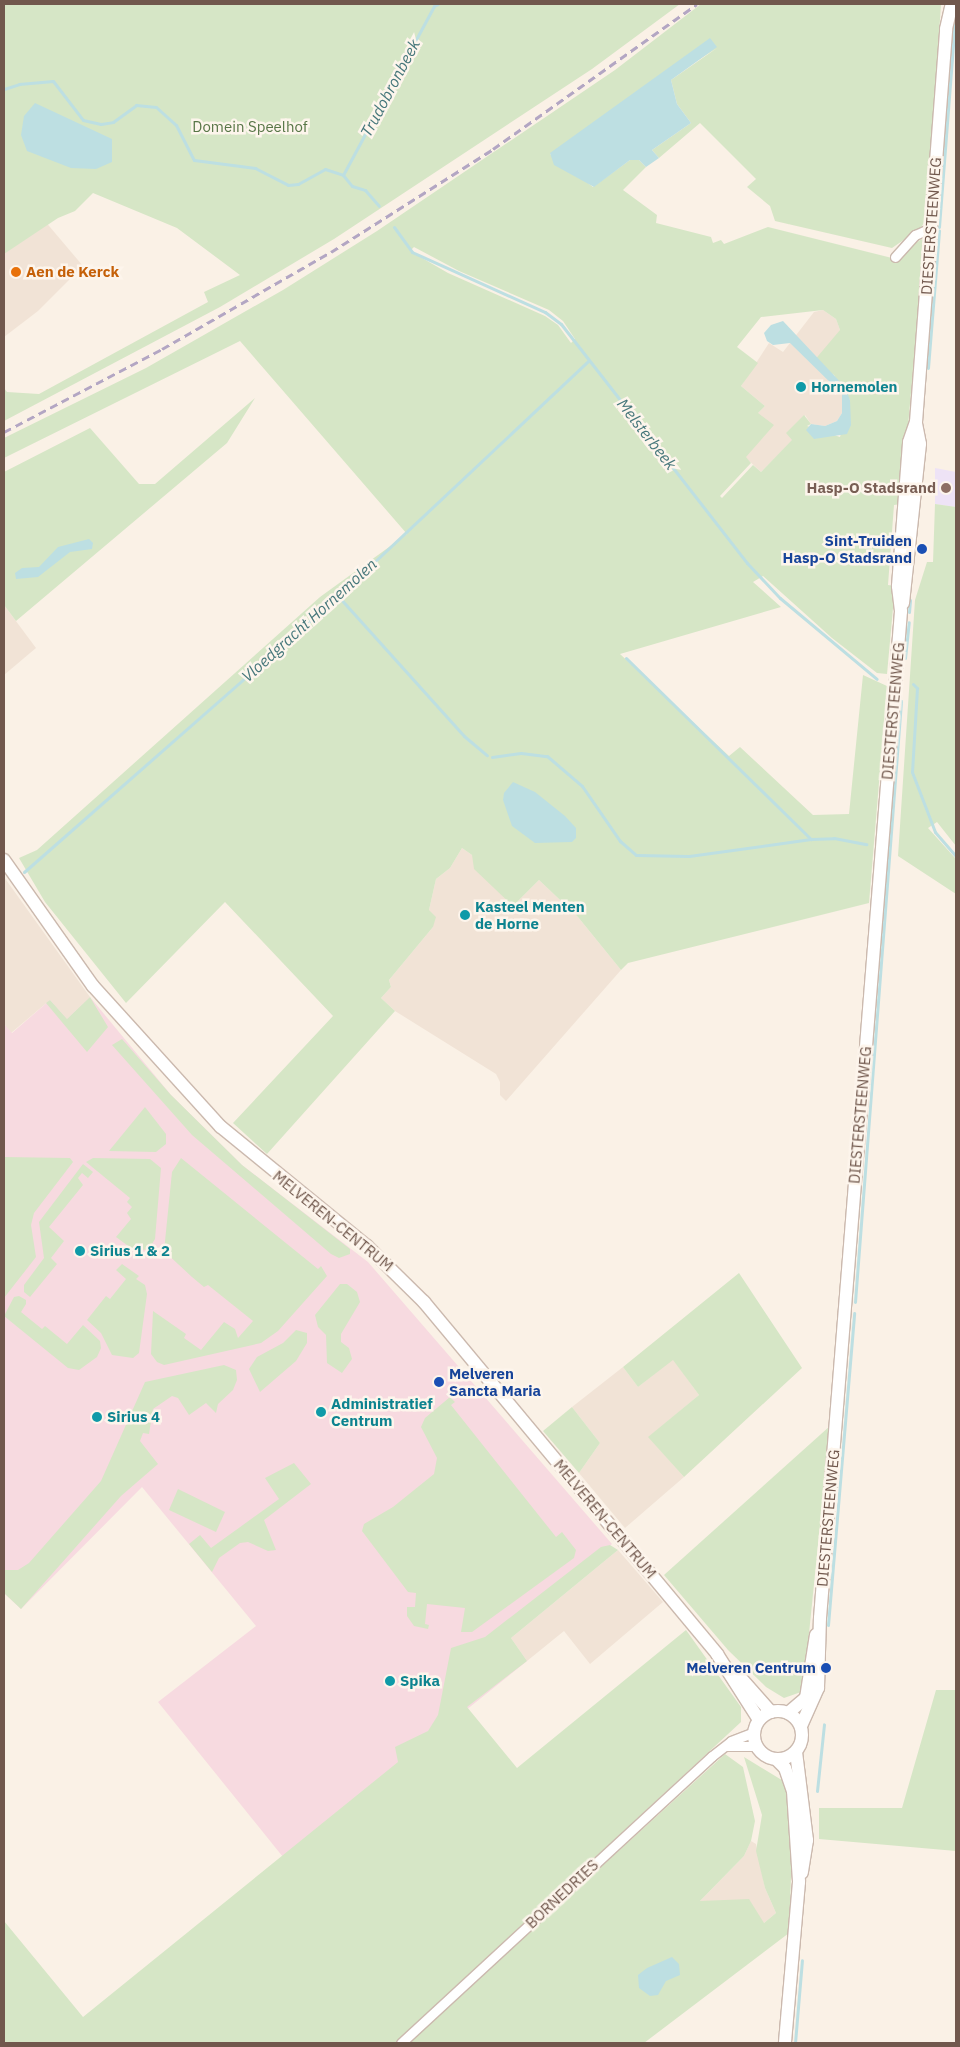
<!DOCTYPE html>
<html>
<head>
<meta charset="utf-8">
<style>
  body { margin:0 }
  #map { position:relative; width:960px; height:2047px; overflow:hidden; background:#faf1e6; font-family:"IBM Plex Sans",sans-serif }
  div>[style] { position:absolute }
  .residential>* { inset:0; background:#f1e3d6 }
  .education>* { inset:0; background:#eee3f6 }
  .medical>* { inset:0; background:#f7dae0 }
  .green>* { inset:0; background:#d6e6c6 }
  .water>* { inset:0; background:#bddfe2 }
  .stream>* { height:3px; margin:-1.5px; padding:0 1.5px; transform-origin:1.5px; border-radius:1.5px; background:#bddfe2 }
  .roads { filter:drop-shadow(1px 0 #cbb9ae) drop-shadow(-1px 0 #cbb9ae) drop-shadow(0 1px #cbb9ae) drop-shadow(0 -1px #cbb9ae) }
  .street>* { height:9px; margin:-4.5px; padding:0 4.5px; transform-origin:4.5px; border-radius:4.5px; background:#fff }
  .secondary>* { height:12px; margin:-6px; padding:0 6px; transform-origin:6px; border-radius:6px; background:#fff }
  .secondary>.ring { margin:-6px; padding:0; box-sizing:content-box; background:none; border:12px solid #fff; border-radius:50% }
  .rail>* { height:3px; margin-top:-1.5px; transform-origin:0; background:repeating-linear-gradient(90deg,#b3a6c3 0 8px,transparent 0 13px) }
  .dots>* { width:14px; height:14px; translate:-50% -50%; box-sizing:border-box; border:2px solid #fdf5ec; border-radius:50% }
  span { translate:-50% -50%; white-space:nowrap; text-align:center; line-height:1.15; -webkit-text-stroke:5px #fdf5ec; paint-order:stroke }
  .park-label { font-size:15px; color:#587647 }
  .street-label { font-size:15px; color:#71584d }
  .food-label { font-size:15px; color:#c56008; font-weight:700 }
  .left { translate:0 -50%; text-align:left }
  .culture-label { font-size:15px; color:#0d838f; font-weight:700 }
  .education-label { font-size:15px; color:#785e54; font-weight:700 }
  .right { translate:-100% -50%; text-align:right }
  .transit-label { font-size:15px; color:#164399; font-weight:700 }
  .water-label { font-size:16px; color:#46777b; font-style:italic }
  .frame { position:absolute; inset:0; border:5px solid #71584d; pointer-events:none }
</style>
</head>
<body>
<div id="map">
  <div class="residential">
    <i style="clip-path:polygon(44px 220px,83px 266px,38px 311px,4px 337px,4px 251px)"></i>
    <i style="clip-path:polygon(823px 310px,836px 319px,840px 330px,828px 381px,842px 394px,842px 413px,837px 421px,825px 426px,811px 424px,805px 415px,793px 440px,761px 472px,745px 457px,758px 413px,765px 406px,741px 386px,769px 343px,783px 352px,814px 312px)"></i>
    <i style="clip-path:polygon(4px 605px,36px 648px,4px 675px)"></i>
    <i style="clip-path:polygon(462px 848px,472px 855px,513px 906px,539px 880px,578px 917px,621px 970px,506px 1101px,500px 1095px,500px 1082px,496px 1074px,395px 1011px,381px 998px,391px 987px,389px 980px,433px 927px,429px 910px,436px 879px,450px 868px)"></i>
    <i style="clip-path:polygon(4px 877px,90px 997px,67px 1019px,50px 1000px,11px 1033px,4px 1024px)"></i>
    <i style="clip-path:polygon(673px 1359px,699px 1395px,649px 1437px,684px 1477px,625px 1528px,579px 1473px,600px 1443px,572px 1407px,623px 1367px,638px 1387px)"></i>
    <i style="clip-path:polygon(618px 1550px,663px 1602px,590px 1664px,564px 1631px,527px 1661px,511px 1638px)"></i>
    <i style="clip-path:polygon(751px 1841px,756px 1844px,765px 1888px,776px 1913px,764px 1923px,700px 1901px,744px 1856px)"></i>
  </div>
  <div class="education">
    <i style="clip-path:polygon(935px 468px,956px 472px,956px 507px,935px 504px)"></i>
  </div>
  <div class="medical">
    <i style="clip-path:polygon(90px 997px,171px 1095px,242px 1165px,368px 1262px,612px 1544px,506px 1633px,527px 1661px,283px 1857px,158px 1702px,256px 1626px,142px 1487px,21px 1609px,4px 1593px,4px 1024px,12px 1033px,50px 1000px,67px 1019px)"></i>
  </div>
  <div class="green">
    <i style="clip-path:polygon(4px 4px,680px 4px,592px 69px,334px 239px,220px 307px,4px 421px,4px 388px,7px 392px,39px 394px,208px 302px,204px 292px,240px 275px,177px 228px,93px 193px,75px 211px,58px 218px,4px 254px)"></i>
    <i style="clip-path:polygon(evenodd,701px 4px,941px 4px,927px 217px,921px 228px,892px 248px,775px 221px,770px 206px,747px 187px,756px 179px,700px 123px,659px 158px,652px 150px,691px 123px,677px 104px,671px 80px,717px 48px,550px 154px,593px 187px,630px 160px,639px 160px,646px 167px,623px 190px,657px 215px,656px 223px,711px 237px,713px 243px,721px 240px,724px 244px,768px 227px,892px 258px,925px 237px,901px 504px,894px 505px,888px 585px,895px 586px,887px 674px,877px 673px,832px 638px,763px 576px,753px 582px,781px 607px,620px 654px,729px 756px,740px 747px,813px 815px,849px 814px,863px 675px,887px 686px,869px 903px,628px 963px,621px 970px,578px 917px,539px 880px,513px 906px,474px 869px,472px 855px,462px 848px,450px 868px,436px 879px,429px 910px,436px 917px,433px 927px,389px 980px,391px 987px,381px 998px,395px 1011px,267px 1154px,233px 1123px,333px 1016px,225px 902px,126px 1003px,45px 902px,19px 858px,37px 850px,320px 597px,407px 534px,240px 341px,4px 458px,4px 438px,146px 368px,283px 290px,377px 231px,615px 70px,701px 4px,414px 247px,459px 271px,549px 310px,563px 321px,575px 339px,571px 343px,558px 325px,545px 316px,448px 273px,410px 251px,414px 247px,701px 4px,823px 310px,836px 319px,840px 330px,813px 362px,834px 375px,850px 400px,840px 437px,807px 426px,811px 424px,804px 415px,786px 433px,792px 440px,761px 472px,753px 465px,722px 498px,720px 496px,751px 463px,746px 457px,774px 425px,758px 413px,765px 406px,741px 386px,758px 363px,737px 347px,761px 317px,823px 310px)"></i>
    <i style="clip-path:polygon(255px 398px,227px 443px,16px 621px,4px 605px,4px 472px,90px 428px,139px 484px,155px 484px)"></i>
    <i style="clip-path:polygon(935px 504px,956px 507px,956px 846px,937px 822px,928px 828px,956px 859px,956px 894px,898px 856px,915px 600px,927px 562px,933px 562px)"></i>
    <i style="clip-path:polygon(90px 997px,108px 1027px,87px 1052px,46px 1003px,50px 1000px,67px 1019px)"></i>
    <i style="clip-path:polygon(122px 1039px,171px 1095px,242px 1165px,350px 1249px,350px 1254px,339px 1258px,331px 1254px,192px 1135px,112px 1045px)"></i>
    <i style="clip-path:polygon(145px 1107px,166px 1134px,166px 1144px,156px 1152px,109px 1151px)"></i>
    <i style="clip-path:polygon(4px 1157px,70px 1158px,73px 1162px,34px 1213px,31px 1225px,36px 1257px,4px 1298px)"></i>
    <i style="clip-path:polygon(93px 1158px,150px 1159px,161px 1168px,155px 1239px,149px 1249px,135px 1251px,116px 1237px,131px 1219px,127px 1213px,132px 1207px,127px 1202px,130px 1198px,86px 1162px)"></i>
    <i style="clip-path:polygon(181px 1158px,318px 1269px,321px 1266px,327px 1276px,278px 1331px,261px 1343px,164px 1365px,157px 1362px,151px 1354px,153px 1311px,186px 1334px,184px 1338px,201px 1350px,224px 1322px,235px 1329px,238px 1338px,253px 1321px,208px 1285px,204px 1287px,192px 1277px,164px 1251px,172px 1172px)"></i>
    <i style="clip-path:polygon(83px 1164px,93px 1172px,88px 1178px,82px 1173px,78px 1178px,83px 1185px,49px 1227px,64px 1241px,51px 1258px,57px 1264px,30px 1297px,24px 1292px,24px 1285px,44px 1258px,39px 1222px)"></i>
    <i style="clip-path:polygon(122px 1264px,139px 1276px,136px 1279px,145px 1285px,147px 1294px,139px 1353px,133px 1358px,112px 1355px,101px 1333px,87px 1320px,106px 1296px,110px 1299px,126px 1279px,116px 1270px)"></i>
    <i style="clip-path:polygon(739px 1273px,802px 1368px,684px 1477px,648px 1437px,699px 1395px,673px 1360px,638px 1387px,623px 1367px)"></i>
    <i style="clip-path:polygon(340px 1284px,347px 1284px,357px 1292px,360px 1302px,341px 1334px,341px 1342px,349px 1348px,352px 1359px,342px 1373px,327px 1363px,326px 1335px,318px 1327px,315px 1315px)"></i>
    <i style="clip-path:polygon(19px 1296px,26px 1300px,26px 1304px,21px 1312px,42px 1329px,45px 1326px,67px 1344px,83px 1325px,100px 1341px,101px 1348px,97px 1357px,79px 1370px,68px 1368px,4px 1316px,14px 1297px)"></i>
    <i style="clip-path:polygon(296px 1330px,307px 1333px,307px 1343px,296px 1361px,260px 1392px,249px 1369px,257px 1357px,283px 1343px)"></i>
    <i style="clip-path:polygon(224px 1365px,236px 1370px,237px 1380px,233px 1390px,218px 1404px,216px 1413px,206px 1403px,189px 1415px,178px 1398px,172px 1396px,153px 1409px,149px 1434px,143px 1433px,140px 1441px,158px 1464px,121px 1496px,21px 1609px,4px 1593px,4px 1570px,18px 1570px,29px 1563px,101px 1481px,145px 1382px)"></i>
    <i style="clip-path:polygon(450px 1397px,455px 1402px,451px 1405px,556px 1537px,562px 1532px,576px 1550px,574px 1558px,472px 1632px,461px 1632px,465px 1608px,427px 1604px,425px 1624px,429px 1625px,428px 1629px,414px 1626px,407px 1616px,407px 1607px,415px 1607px,416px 1593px,408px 1592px,362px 1531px,364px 1524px,393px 1507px,434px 1474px,437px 1458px,421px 1427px,425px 1418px)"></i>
    <i style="clip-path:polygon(572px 1407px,600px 1443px,579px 1473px,543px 1431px)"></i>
    <i style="clip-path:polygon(830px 1426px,804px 1683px,801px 1692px,784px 1698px,766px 1687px,728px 1650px,664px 1575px)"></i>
    <i style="clip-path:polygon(294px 1463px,311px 1484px,264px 1520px,276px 1550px,268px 1551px,248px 1542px,240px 1543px,219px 1558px,212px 1572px,189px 1544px,200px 1535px,211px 1548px,279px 1499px,265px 1478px)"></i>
    <i style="clip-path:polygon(178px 1489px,225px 1512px,216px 1532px,169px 1510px)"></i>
    <i style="clip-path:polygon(610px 1545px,618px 1550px,511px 1638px,527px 1661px,467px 1707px,517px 1768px,686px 1630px,741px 1707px,741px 1722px,395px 2043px,4px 2043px,4px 1921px,83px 2017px,398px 1762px,395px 1747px,428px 1731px,438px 1715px,451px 1648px,485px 1637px,601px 1547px)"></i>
    <i style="clip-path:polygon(936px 1690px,956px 1690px,956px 1851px,819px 1839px,819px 1808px,902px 1808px)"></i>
    <i style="clip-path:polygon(725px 1754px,743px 1767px,755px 1821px,751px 1841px,744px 1856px,700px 1901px,749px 1899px,764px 1923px,776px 1913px,765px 1888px,756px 1851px,762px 1815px,744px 1757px,785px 1782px,792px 1849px,789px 1933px,644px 2043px,408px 2043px)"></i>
  </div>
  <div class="water">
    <i style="clip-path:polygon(710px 38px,717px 47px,671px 80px,677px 104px,691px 123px,652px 150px,659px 158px,646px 167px,639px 160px,630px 160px,594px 187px,554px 165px,550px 153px)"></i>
    <i style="clip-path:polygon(35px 103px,112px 139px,112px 162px,96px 169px,71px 168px,27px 151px,21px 135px,24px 116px)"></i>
    <i style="clip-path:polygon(783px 321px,845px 387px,850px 400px,851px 425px,847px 434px,814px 439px,806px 430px,811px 424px,825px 426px,837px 421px,842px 413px,842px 394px,790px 343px,773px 345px,767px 341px,764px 333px,771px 325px)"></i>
    <i style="clip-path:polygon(89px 539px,93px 543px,92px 549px,70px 552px,38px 577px,16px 579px,15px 573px,22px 568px,39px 567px,58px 547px)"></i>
    <i style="clip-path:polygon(513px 782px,535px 792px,565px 816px,576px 828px,576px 838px,572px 842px,535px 843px,512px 826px,503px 800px,504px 793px)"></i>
    <i style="clip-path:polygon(672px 1957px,679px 1964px,680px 1975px,666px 1981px,658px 1995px,650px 1996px,639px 1988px,638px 1975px,647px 1968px)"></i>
  </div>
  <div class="stream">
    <i style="left:4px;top:89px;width:16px;rotate:-18deg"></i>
    <i style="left:19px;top:84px;width:34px;rotate:-5deg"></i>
    <i style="left:53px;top:81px;width:49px;rotate:52.4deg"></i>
    <i style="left:83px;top:120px;width:18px;rotate:13deg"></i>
    <i style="left:101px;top:124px;width:12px;rotate:-9deg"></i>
    <i style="left:113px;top:122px;width:29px;rotate:-36deg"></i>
    <i style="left:136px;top:105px;width:20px;rotate:6deg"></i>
    <i style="left:156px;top:107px;width:27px;rotate:42deg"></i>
    <i style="left:176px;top:125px;width:39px;rotate:63deg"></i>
    <i style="left:194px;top:160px;width:62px;rotate:7.5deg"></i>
    <i style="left:255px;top:168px;width:37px;rotate:27deg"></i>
    <i style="left:288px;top:185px;width:10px;rotate:-6deg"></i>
    <i style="left:298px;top:184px;width:31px;rotate:-29deg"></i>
    <i style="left:325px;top:169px;width:19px;rotate:18deg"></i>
    <i style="left:343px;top:175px;width:14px;rotate:51deg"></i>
    <i style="left:352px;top:186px;width:14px;rotate:17deg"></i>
    <i style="left:365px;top:190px;width:21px;rotate:49deg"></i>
    <i style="left:343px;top:175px;width:192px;rotate:-61.7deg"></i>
    <i style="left:434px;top:6px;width:4px;rotate:-27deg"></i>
    <i style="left:394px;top:227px;width:31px;rotate:54deg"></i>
    <i style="left:412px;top:252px;width:146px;rotate:24.3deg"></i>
    <i style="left:545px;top:312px;width:20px;rotate:37deg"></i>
    <i style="left:561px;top:324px;width:303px;rotate:52.1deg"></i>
    <i style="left:747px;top:563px;width:48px;rotate:46.7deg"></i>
    <i style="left:780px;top:598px;width:126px;rotate:39.9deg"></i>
    <i style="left:939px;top:227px;width:209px;rotate:-85.6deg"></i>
    <i style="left:928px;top:368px;width:138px;rotate:-85.4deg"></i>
    <i style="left:338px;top:596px;width:188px;rotate:48deg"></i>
    <i style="left:464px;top:736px;width:30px;rotate:40deg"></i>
    <i style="left:909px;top:612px;width:12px;rotate:-85deg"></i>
    <i style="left:626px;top:658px;width:259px;rotate:44.4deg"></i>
    <i style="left:905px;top:658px;width:36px;rotate:-84deg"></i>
    <i style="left:913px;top:684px;width:6px;rotate:45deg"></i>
    <i style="left:917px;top:688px;width:84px;rotate:93.4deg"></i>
    <i style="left:912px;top:772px;width:64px;rotate:69deg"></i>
    <i style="left:935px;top:832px;width:32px;rotate:49deg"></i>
    <i style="left:492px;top:757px;width:29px;rotate:-8deg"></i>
    <i style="left:521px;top:753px;width:26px;rotate:7deg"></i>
    <i style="left:547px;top:756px;width:46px;rotate:40.6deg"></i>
    <i style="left:582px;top:786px;width:67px;rotate:55.4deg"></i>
    <i style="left:620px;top:841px;width:21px;rotate:41deg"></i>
    <i style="left:636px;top:855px;width:53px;rotate:1.1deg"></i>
    <i style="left:689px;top:856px;width:123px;rotate:-7.9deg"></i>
    <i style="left:811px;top:839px;width:23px;rotate:-2deg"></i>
    <i style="left:834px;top:838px;width:33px;rotate:11deg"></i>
    <i style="left:24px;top:872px;width:418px;rotate:-41.3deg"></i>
    <i style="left:338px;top:596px;width:343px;rotate:-43.2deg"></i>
    <i style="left:855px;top:1302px;width:603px;rotate:-85.62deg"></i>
    <i style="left:828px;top:1625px;width:313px;rotate:-85.2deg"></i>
    <i style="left:817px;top:1791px;width:67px;rotate:-84deg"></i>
    <i style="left:795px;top:2043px;width:83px;rotate:-85.2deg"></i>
  </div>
  <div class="roads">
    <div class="street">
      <i style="left:895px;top:257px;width:30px;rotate:-48deg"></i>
      <i style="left:915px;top:235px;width:17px;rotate:-24deg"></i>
      <i style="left:727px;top:1746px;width:29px"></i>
      <i style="left:401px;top:2043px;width:423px;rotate:-42.7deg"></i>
      <i style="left:712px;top:1756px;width:24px;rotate:-38deg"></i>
      <i style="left:731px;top:1741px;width:25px;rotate:-21deg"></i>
    </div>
    <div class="secondary">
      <i style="left:903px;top:603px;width:160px;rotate:-83.9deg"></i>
      <i style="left:920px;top:444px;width:20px;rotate:-101deg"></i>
      <i style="left:4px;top:860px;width:154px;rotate:54.8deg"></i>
      <i style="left:93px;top:986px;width:190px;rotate:47.8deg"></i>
      <i style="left:221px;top:1127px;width:188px;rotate:39.2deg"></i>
      <i style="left:367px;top:1246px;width:80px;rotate:44.5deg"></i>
      <i style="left:424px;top:1302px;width:458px;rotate:50.2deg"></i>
      <i style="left:717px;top:1654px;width:78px;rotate:57.5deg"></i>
      <i style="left:739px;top:1676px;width:48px;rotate:48.4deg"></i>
      <i class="ring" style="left:754px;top:1711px;width:36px;height:36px"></i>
      <i style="left:788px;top:1713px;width:23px;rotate:-40deg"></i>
      <i style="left:806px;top:1698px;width:64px;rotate:-81deg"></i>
      <i style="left:801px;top:1726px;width:42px;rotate:-65.9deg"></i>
      <i style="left:818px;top:1688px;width:70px;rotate:-88.4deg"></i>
      <i style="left:820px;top:1618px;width:1010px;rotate:-85.4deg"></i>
      <i style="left:901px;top:611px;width:25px;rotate:-97deg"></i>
      <i style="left:898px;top:586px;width:144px;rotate:-85.6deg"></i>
      <i style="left:909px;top:442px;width:21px;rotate:-71deg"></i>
      <i style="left:916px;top:422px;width:394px;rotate:-85.6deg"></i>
      <i style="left:946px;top:29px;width:26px;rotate:-77deg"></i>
      <i style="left:796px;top:1752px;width:89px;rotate:82.9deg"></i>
      <i style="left:807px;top:1840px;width:33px;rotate:99deg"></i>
      <i style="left:777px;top:1760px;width:11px;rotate:45deg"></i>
      <i style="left:785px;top:1768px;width:24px;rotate:71deg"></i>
      <i style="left:793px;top:1791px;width:91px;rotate:86.2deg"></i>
      <i style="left:799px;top:1882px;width:162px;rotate:95deg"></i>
    </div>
  </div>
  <div class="rail">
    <i style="left:4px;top:432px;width:178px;rotate:-27.7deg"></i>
    <i style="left:162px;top:349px;width:195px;rotate:-29.9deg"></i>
    <i style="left:331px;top:252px;width:192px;rotate:-32.4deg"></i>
    <i style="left:493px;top:149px;width:250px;rotate:-35.4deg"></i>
  </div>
  <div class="dots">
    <i style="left:16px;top:272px;background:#e8710a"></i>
    <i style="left:801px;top:387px;background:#0f9aa8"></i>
    <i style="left:946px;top:488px;background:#8d6e63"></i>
    <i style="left:922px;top:549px;background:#1a4fb4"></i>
    <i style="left:465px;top:915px;background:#0f9aa8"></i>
    <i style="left:80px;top:1251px;background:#0f9aa8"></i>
    <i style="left:439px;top:1382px;background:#1a4fb4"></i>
    <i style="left:321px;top:1412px;background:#0f9aa8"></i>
    <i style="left:97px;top:1417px;background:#0f9aa8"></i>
    <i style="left:826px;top:1668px;background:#1a4fb4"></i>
    <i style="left:390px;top:1681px;background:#0f9aa8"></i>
  </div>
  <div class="park-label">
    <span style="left:250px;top:127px">Domein Speelhof</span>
  </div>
  <div class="street-label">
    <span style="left:931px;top:226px;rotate:-86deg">DIESTERSTEENWEG</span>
    <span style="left:893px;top:711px;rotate:-85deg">DIESTERSTEENWEG</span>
    <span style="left:860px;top:1115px;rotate:-85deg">DIESTERSTEENWEG</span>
    <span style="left:333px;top:1221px;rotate:39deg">MELVEREN-CENTRUM</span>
    <span style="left:828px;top:1518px;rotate:-85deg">DIESTERSTEENWEG</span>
    <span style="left:605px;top:1519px;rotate:50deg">MELVEREN-CENTRUM</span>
    <span style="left:562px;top:1894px;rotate:-43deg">BORNEDRIES</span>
  </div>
  <div class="food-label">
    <span class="left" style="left:26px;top:272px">Aen de Kerck</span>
  </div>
  <div class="culture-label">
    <span class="left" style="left:811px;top:387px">Hornemolen</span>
    <span class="left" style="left:475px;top:915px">Kasteel Menten<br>de Horne</span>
    <span class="left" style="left:90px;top:1251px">Sirius 1 &amp; 2</span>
    <span class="left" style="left:331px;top:1412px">Administratief<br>Centrum</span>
    <span class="left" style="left:107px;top:1417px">Sirius 4</span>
    <span class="left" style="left:400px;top:1681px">Spika</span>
  </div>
  <div class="education-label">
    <span class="right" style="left:936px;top:488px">Hasp-O Stadsrand</span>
  </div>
  <div class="transit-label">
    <span class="right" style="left:912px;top:549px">Sint-Truiden<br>Hasp-O Stadsrand</span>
    <span class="left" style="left:449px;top:1382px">Melveren<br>Sancta Maria</span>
    <span class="right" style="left:816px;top:1668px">Melveren Centrum</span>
  </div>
  <div class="water-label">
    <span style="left:390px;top:88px;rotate:-62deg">Trudobronbeek</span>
    <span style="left:647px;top:434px;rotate:52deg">Melsterbeek</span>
    <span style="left:309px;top:620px;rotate:-42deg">Vloedgracht Hornemolen</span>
  </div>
  <div class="frame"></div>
</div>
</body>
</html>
